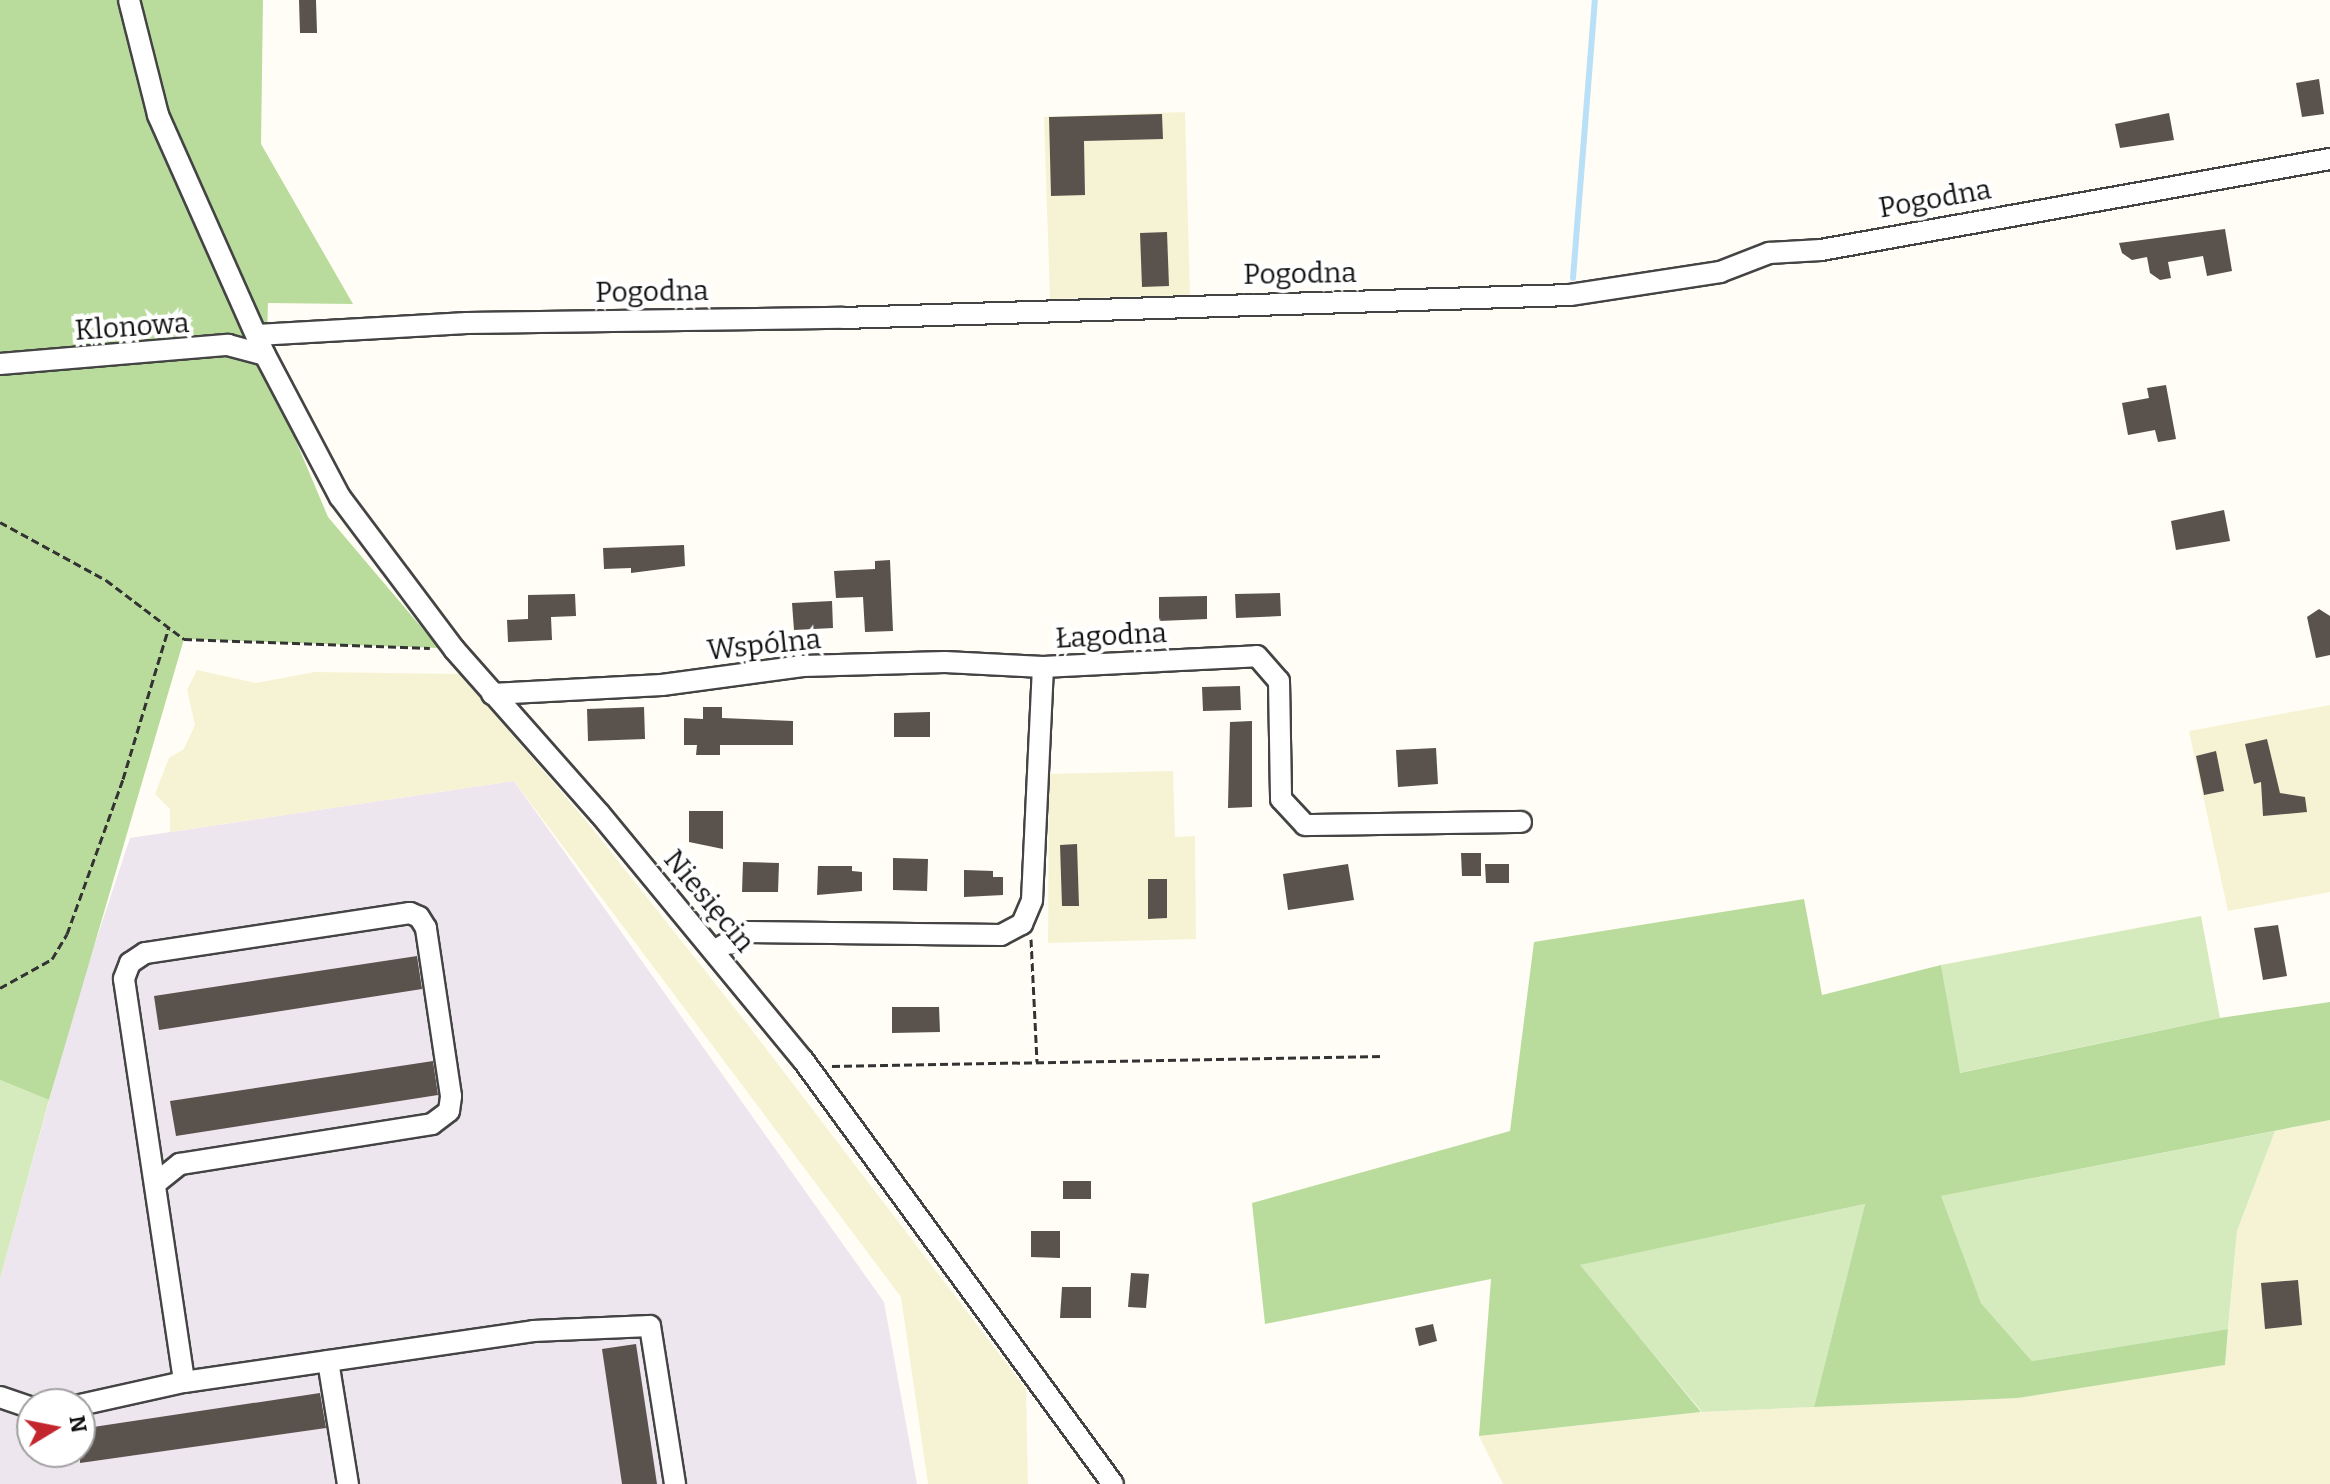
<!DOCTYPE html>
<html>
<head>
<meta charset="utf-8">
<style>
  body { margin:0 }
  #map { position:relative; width:2330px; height:1484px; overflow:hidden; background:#fffdf5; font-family:Bitter,serif }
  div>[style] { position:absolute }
  .industrial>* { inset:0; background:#eee6ef }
  .farmland>* { inset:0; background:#f6f3d4 }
  .green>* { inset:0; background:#d5ebbd }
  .forest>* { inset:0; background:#b9dc9c }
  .stream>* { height:6px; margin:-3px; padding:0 3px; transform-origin:3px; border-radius:3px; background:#b9e0f7 }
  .building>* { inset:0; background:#5a524d }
  .path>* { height:3px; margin-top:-1.5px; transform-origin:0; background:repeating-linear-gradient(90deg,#333 0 8px,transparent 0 12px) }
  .roads { filter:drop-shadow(2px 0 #444) drop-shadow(-2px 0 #444) drop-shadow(0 2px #444) drop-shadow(0 -2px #444) }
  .minor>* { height:20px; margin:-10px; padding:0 10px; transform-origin:10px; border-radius:10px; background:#fff }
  span { translate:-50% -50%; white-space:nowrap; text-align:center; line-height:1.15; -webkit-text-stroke:8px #fff; paint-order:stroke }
  .street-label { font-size:28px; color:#111 }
  .north { position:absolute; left:16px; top:1388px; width:80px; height:80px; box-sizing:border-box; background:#fff; border:2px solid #a0a0a0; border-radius:50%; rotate:80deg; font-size:22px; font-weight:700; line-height:32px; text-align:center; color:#111 }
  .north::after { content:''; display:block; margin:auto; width:28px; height:36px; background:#c4262e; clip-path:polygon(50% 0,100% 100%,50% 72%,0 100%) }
</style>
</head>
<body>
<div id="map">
  <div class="industrial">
    <i style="clip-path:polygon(evenodd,514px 781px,884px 1302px,917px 1484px,0 1484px,0 1279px,80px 989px,130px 838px,514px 781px,32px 1404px,80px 1404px,80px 1452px,32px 1452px,32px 1404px)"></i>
  </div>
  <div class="farmland">
    <i style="clip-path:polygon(1185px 112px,1190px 295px,1050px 299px,1044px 117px)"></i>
    <i style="clip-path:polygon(197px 670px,256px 683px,315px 672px,460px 674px,588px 823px,748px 1025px,1026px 1389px,1028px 1484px,928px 1484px,901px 1297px,514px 781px,170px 832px,170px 809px,155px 794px,169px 758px,184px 749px,195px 725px,187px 690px)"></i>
    <i style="clip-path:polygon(2330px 705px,2330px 892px,2228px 911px,2189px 731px)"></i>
    <i style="clip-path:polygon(1173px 771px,1175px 837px,1195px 836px,1196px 939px,1048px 943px,1049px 774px)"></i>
    <i style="clip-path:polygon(2330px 1120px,2330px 1484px,1503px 1484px,1479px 1436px,1702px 1412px,2017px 1398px,2225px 1365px,2237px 1231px,2275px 1131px)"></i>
  </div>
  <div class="green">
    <i style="clip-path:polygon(2201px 916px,2220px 1018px,1959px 1073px,1941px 965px)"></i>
    <i style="clip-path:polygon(0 1080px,49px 1100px,0 1279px)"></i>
    <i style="clip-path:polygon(2275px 1131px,2237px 1231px,2228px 1329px,2032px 1361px,1981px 1303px,1940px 1196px)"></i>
    <i style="clip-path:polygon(1865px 1204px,1814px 1407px,1702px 1412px,1579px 1265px)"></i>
  </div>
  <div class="forest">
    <i style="clip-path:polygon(0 0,263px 0,261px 144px,353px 304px,268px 303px,266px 370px,328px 517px,439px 648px,184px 639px,49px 1100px,0 1080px)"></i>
    <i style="clip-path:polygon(1804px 899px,1822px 995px,1941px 965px,1960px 1073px,2220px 1018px,2330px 1002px,2330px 1120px,1941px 1196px,1981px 1303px,2032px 1361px,2228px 1329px,2225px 1365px,2018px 1398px,1814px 1407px,1865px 1204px,1580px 1265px,1701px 1412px,1479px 1436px,1491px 1279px,1265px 1324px,1252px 1203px,1510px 1131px,1534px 942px)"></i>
  </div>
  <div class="stream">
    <i style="left:1573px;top:278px;width:279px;rotate:-85.5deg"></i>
  </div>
  <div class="building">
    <i style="clip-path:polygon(299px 0,316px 0,317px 33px,300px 33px)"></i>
    <i style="clip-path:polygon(2319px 79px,2324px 114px,2302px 117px,2296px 83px)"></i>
    <i style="clip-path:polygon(2169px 113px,2174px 140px,2120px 148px,2115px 124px)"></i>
    <i style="clip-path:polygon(1162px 114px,1163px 139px,1084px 141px,1085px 195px,1051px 196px,1049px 117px)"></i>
    <i style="clip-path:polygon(2225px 229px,2232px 271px,2207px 276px,2203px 256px,2168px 262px,2171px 278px,2160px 280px,2150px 273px,2147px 257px,2132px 260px,2122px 253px,2119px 243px)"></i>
    <i style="clip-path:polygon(1167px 232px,1169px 286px,1142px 287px,1140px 233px)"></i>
    <i style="clip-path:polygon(2166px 385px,2176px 439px,2158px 442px,2155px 430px,2128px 435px,2122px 403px,2149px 398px,2147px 388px)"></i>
    <i style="clip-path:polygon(2224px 510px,2230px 541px,2176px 550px,2171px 521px)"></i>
    <i style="clip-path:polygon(684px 545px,685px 566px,631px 573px,631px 568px,604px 569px,603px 548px)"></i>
    <i style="clip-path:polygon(890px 560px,893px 631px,865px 632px,863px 597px,836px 598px,834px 571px,875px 569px,875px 561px)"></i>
    <i style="clip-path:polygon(1280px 593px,1281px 616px,1236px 618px,1235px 594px)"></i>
    <i style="clip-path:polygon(575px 594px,576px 616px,551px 617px,552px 640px,508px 642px,507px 620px,528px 619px,528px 595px)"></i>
    <i style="clip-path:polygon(1207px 596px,1207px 619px,1159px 621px,1159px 597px)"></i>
    <i style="clip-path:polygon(832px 601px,833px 628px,794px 630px,792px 603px)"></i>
    <i style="clip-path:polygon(2319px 609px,2330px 616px,2330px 655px,2316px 658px,2307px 617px)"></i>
    <i style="clip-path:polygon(1240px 686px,1241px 710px,1203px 711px,1202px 687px)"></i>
    <i style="clip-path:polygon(644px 707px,645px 739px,588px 741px,587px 709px)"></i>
    <i style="clip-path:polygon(703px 707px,722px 707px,722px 718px,793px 721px,793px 745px,720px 745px,720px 755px,696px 755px,697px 745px,684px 745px,684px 718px,703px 719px)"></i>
    <i style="clip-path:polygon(930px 712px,930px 737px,894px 737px,894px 713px)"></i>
    <i style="clip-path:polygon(1252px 721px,1252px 807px,1228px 808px,1230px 722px)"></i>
    <i style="clip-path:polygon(2267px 739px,2280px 793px,2305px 797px,2307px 812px,2263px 816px,2261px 782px,2254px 784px,2245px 744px)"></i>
    <i style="clip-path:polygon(1436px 748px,1438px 784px,1398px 787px,1396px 750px)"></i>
    <i style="clip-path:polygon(2216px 751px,2224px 791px,2204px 795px,2196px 756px)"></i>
    <i style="clip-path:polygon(689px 811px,723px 811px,723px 849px,689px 842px)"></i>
    <i style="clip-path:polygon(1077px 844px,1079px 906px,1062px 906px,1060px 845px)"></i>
    <i style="clip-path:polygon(1461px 853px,1481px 853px,1481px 876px,1462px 876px)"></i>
    <i style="clip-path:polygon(893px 858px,928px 859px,927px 891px,893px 890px)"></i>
    <i style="clip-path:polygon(743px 862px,779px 863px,778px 892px,742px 892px)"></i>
    <i style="clip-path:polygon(1348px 864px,1354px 900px,1288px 910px,1283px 874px)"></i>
    <i style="clip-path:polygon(1485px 864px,1509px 864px,1509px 883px,1486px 883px)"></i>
    <i style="clip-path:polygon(818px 866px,852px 866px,852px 871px,862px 872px,862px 891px,817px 895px)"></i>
    <i style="clip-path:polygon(964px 870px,993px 871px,993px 877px,1003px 877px,1003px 895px,964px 897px)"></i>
    <i style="clip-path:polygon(1148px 879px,1167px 879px,1167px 918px,1148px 919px)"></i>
    <i style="clip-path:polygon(2278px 925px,2287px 976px,2263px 980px,2254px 928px)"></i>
    <i style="clip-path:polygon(417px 956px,422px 989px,159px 1030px,154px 996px)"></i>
    <i style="clip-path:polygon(892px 1007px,939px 1007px,940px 1032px,892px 1033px)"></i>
    <i style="clip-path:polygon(433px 1061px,438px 1095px,176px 1136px,170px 1101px)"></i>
    <i style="clip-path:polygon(1063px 1181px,1091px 1181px,1091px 1199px,1063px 1199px)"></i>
    <i style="clip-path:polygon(1031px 1231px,1060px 1231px,1060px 1258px,1031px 1257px)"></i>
    <i style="clip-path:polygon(1131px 1273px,1149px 1274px,1146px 1308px,1128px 1307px)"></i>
    <i style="clip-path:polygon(2298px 1280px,2302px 1325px,2265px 1329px,2261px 1283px)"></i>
    <i style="clip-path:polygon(1062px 1287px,1091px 1287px,1091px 1318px,1060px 1318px)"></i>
    <i style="clip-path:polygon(1433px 1324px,1437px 1341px,1419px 1346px,1415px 1328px)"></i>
    <i style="clip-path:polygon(636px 1344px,657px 1484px,622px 1484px,602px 1349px)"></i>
    <i style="clip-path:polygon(320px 1393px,326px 1428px,80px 1463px,80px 1429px)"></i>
  </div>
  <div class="path">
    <i style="left:0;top:522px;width:121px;rotate:28.7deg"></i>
    <i style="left:106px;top:580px;width:98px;rotate:37.1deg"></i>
    <i style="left:184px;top:639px;width:246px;rotate:2.1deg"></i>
    <i style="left:1031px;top:939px;width:123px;rotate:87.2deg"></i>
    <i style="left:0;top:988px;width:60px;rotate:-29.1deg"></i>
    <i style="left:52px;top:959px;width:29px;rotate:-59deg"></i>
    <i style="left:67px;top:934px;width:165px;rotate:-70.1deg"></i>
    <i style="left:123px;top:779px;width:159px;rotate:-73.2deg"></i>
    <i style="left:832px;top:1066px;width:552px;rotate:-1.04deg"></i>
  </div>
  <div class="roads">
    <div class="minor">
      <i style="left:129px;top:0;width:119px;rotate:75.8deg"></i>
      <i style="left:158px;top:115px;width:263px;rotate:66deg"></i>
      <i style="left:265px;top:355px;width:161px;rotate:62.2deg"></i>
      <i style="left:340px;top:497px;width:190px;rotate:53.1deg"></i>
      <i style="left:454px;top:649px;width:220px;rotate:48.5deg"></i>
      <i style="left:600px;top:814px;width:319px;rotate:50.5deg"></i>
      <i style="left:803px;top:1060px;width:525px;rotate:53.83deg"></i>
      <i style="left:257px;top:335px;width:210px;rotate:-3.3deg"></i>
      <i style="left:467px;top:323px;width:376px;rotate:-0.8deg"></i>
      <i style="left:843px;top:318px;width:727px;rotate:-1.81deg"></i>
      <i style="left:1570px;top:295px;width:152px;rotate:-8.7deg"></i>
      <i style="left:1720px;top:272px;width:53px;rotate:-21.2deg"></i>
      <i style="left:1769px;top:253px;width:52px;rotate:-3.3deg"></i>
      <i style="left:1821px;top:250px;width:517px;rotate:-10.14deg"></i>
      <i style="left:0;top:364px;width:229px;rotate:-4.8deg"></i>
      <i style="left:228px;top:345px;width:38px;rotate:15deg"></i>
      <i style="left:492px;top:694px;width:170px;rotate:-3deg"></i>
      <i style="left:662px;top:685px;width:142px;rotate:-7.7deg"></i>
      <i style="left:803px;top:666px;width:142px;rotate:-1.6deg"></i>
      <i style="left:945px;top:662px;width:98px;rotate:2.9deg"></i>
      <i style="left:1043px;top:667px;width:214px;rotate:-2.9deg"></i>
      <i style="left:1257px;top:656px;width:33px;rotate:49deg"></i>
      <i style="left:1279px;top:681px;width:118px;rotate:89deg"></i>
      <i style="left:1281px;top:799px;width:35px;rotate:47deg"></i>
      <i style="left:1305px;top:825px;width:216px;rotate:-0.8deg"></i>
      <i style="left:715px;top:950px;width:37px;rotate:-29deg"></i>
      <i style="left:747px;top:932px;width:254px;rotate:0.7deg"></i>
      <i style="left:1001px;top:935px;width:24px;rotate:-28deg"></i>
      <i style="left:1022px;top:924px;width:26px;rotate:-67deg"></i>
      <i style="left:1032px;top:900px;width:233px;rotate:-87.3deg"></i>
      <i style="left:155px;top:1184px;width:32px;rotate:-39deg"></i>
      <i style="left:180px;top:1164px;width:255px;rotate:-9deg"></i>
      <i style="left:432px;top:1124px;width:21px;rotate:-37deg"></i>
      <i style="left:449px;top:1111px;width:15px;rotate:-82deg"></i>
      <i style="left:451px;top:1096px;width:170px;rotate:-98.5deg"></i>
      <i style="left:426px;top:928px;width:13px;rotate:-122deg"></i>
      <i style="left:419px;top:917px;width:10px;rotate:-156deg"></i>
      <i style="left:410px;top:913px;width:268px;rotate:171.4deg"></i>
      <i style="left:145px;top:953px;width:18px;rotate:146deg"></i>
      <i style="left:130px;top:963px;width:17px;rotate:111deg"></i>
      <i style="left:124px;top:979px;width:407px;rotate:81.5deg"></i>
      <i style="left:328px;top:1361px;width:125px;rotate:80.8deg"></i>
      <i style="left:0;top:1397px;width:34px;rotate:19deg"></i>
      <i style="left:80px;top:1405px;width:107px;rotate:-12.5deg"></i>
      <i style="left:184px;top:1382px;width:353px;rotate:-8.3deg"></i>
      <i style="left:533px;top:1331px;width:117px;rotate:-2.4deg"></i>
      <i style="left:650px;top:1326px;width:160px;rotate:81deg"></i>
    </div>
  </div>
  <div class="street-label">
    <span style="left:1935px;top:199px;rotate:-10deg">Pogodna</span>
    <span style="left:1300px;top:274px;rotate:-1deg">Pogodna</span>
    <span style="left:652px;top:292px;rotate:-1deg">Pogodna</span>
    <span style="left:132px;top:327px;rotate:-4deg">Klonowa</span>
    <span style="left:1111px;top:636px;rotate:-3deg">Łagodna</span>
    <span style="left:764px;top:645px;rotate:-6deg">Wspólna</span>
    <span style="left:709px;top:901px;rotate:50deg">Niesięcin</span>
  </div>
  <div class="north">N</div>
</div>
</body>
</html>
